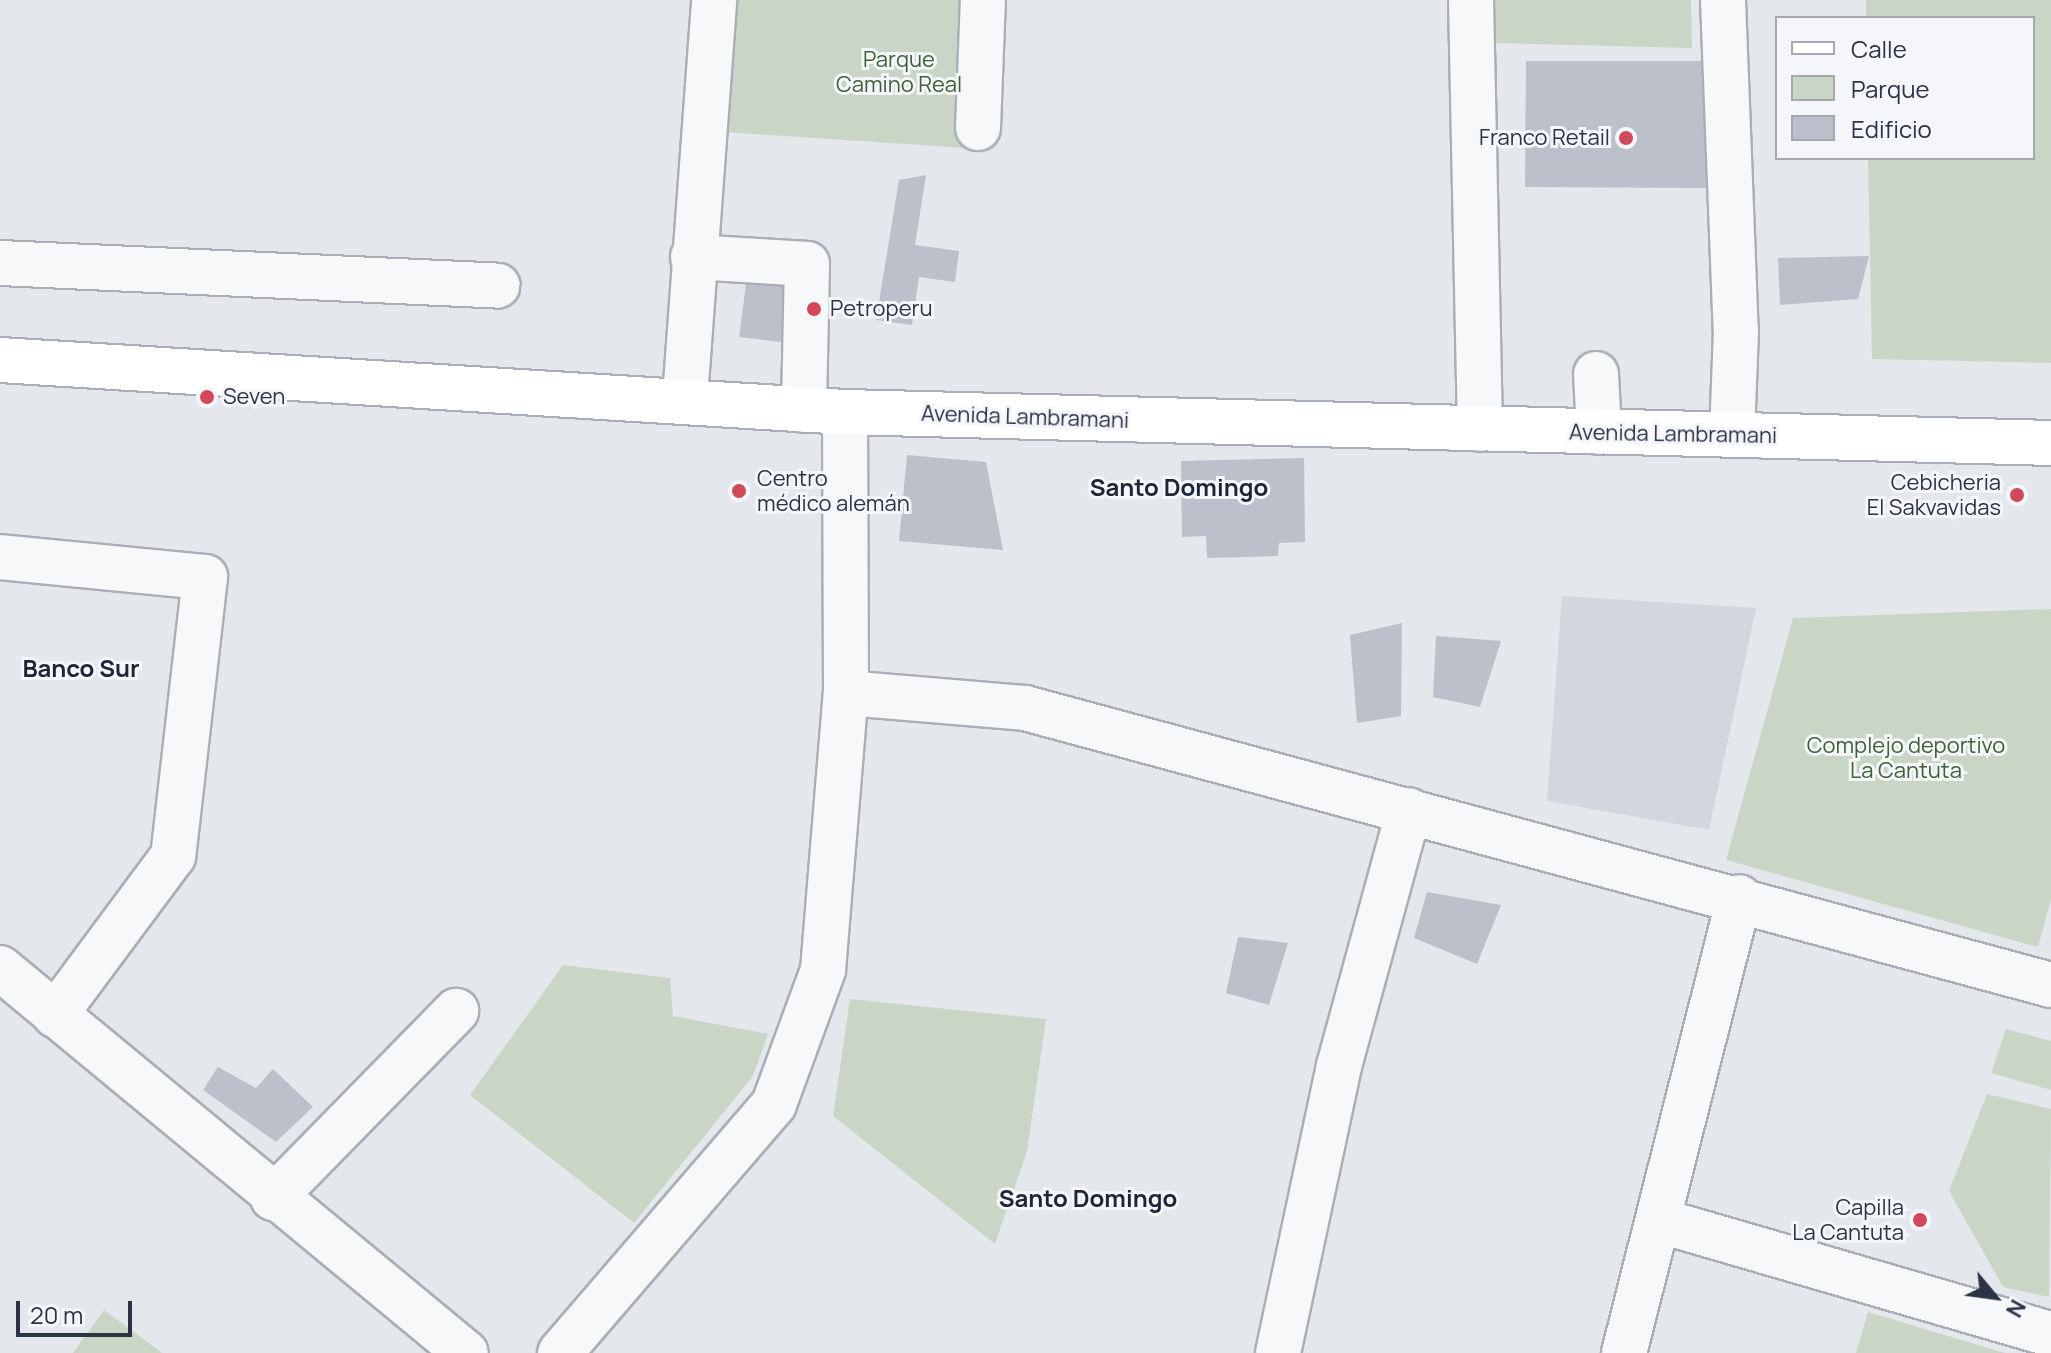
<!DOCTYPE html>
<html>
<head>
<meta charset="utf-8">
<style>
  body { margin:0 }
  #map { position:relative; width:2051px; height:1353px; overflow:hidden; background:#e4e7ec; font-family:Manrope,sans-serif }
  div>[style] { position:absolute }
  .built>* { inset:0; background:#d2d6de }
  .green>* { inset:0; background:#c9d6c5 }
  .building>* { inset:0; background:#bbc0ca }
  .roads { filter:drop-shadow(2px 0 #a9aeb7) drop-shadow(-2px 0 #a9aeb7) drop-shadow(0 2px #a9aeb7) drop-shadow(0 -2px #a9aeb7) }
  .minor>* { height:44px; margin:-22px; padding:0 22px; transform-origin:22px; border-radius:22px; background:#f7f8fa }
  .major>* { height:44px; margin:-22px; padding:0 22px; transform-origin:22px; border-radius:22px; background:#fff }
  .dots>* { width:22px; height:22px; translate:-50% -50%; box-sizing:border-box; border:4px solid #f4f6f9; border-radius:50% }
  span { translate:-50% -50%; white-space:nowrap; text-align:center; line-height:1.15; -webkit-text-stroke:6px #f4f6f9; paint-order:stroke }
  .park-label { font-size:22px; color:#3f6138 }
  .poi-label { font-size:22px; color:#2b3445 }
  .right { translate:-100% -50%; text-align:right }
  .left { translate:0 -50%; text-align:left }
  .street-label { font-size:22px; color:#2b3445 }
  .neighbourhood-label { font-size:24px; color:#1d2536; font-weight:700 }
  .legend { position:absolute; left:1775px; top:16px; width:260px; height:144px; box-sizing:border-box; background:#f4f6f9; border:2px solid #a4a8b1; margin:0; padding:10px 14px; list-style:none; font-size:24px; color:#2b3445 }
  .legend li { display:flex; align-items:center; gap:16px; height:40px }
  .legend b { width:40px; border:2px solid #a4a8b1 }
  .north { position:absolute; left:1955px; top:1257px; width:80px; height:80px; -webkit-text-stroke:6px #f4f6f9; paint-order:stroke; rotate:119deg; font-size:22px; font-weight:700; line-height:32px; text-align:center; color:#2b3445 }
  .north::after { content:''; display:block; margin:auto; width:28px; height:36px; background:#2b3445; clip-path:polygon(50% 0,100% 100%,50% 72%,0 100%) }
  .scale { position:absolute; left:16px; top:1301px; width:116px; height:36px; box-sizing:border-box; border:4px solid #2b3445; border-top:0; padding-left:10px; font-size:24px; line-height:28px; white-space:nowrap; color:#2b3445; -webkit-text-stroke:6px #f4f6f9; paint-order:stroke }
</style>
</head>
<body>
<div id="map">
  <div class="built">
    <i style="clip-path:polygon(1562px 596px,1756px 608px,1709px 830px,1547px 801px)"></i>
  </div>
  <div class="green">
    <i style="clip-path:polygon(720px 0,976px 0,966px 148px,709px 131px)"></i>
    <i style="clip-path:polygon(1493px 0,1691px 0,1692px 48px,1495px 43px)"></i>
    <i style="clip-path:polygon(1866px 0,2051px 0,2051px 363px,1872px 359px,1868px 158px,2033px 158px,2033px 18px,1866px 18px)"></i>
    <i style="clip-path:polygon(2051px 609px,2051px 899px,2038px 947px,1726px 860px,1793px 618px)"></i>
    <i style="clip-path:polygon(563px 965px,670px 978px,673px 1016px,768px 1034px,753px 1076px,634px 1223px,470px 1095px)"></i>
    <i style="clip-path:polygon(850px 999px,1046px 1019px,1027px 1151px,995px 1244px,833px 1116px)"></i>
    <i style="clip-path:polygon(2006px 1029px,2051px 1041px,2051px 1090px,1991px 1073px)"></i>
    <i style="clip-path:polygon(1987px 1094px,2051px 1109px,2049px 1297px,2003px 1287px,1949px 1191px)"></i>
    <i style="clip-path:polygon(104px 1310px,162px 1353px,73px 1353px)"></i>
    <i style="clip-path:polygon(1868px 1312px,2005px 1353px,1856px 1353px)"></i>
  </div>
  <div class="building">
    <i style="clip-path:polygon(1526px 61px,1710px 61px,1709px 188px,1525px 187px)"></i>
    <i style="clip-path:polygon(926px 175px,915px 245px,959px 251px,955px 282px,919px 277px,912px 325px,876px 320px,899px 180px)"></i>
    <i style="clip-path:polygon(752px 240px,809px 247px,797px 344px,739px 337px)"></i>
    <i style="clip-path:polygon(1869px 256px,1858px 299px,1780px 305px,1778px 258px)"></i>
    <i style="clip-path:polygon(907px 455px,986px 462px,1003px 550px,899px 541px)"></i>
    <i style="clip-path:polygon(1304px 458px,1305px 542px,1279px 543px,1278px 556px,1207px 558px,1206px 536px,1182px 537px,1181px 461px)"></i>
    <i style="clip-path:polygon(1402px 623px,1401px 716px,1357px 723px,1350px 635px)"></i>
    <i style="clip-path:polygon(1436px 636px,1501px 641px,1480px 707px,1433px 697px)"></i>
    <i style="clip-path:polygon(1427px 892px,1501px 905px,1477px 964px,1414px 938px)"></i>
    <i style="clip-path:polygon(1238px 937px,1288px 943px,1269px 1005px,1226px 993px)"></i>
    <i style="clip-path:polygon(218px 1067px,256px 1088px,273px 1069px,313px 1107px,276px 1142px,203px 1090px)"></i>
  </div>
  <div class="roads">
    <div class="minor">
      <i style="left:1471px;top:0;width:429px;rotate:88.8deg"></i>
      <i style="left:1723px;top:0;width:331px;rotate:87.8deg"></i>
      <i style="left:1736px;top:331px;width:104px;rotate:92.2deg"></i>
      <i style="left:978px;top:128px;width:128px;rotate:-87.8deg"></i>
      <i style="left:693px;top:257px;width:114px;rotate:3.5deg"></i>
      <i style="left:807px;top:264px;width:146px;rotate:91.2deg"></i>
      <i style="left:0;top:263px;width:498px;rotate:2.6deg"></i>
      <i style="left:1596px;top:374px;width:58px;rotate:87deg"></i>
      <i style="left:685px;top:398px;width:399px;rotate:-85.8deg"></i>
      <i style="left:0;top:557px;width:206px;rotate:5.6deg"></i>
      <i style="left:205px;top:577px;width:281px;rotate:96.5deg"></i>
      <i style="left:173px;top:856px;width:198px;rotate:126.6deg"></i>
      <i style="left:846px;top:693px;width:180px;rotate:4.8deg"></i>
      <i style="left:1025px;top:708px;width:1063px;rotate:15.11deg"></i>
      <i style="left:0;top:968px;width:604px;rotate:39.56deg"></i>
      <i style="left:273px;top:1198px;width:262px;rotate:-45.6deg"></i>
      <i style="left:1661px;top:1221px;width:406px;rotate:16.2deg"></i>
      <i style="left:560px;top:1353px;width:328px;rotate:-49.3deg"></i>
      <i style="left:774px;top:1104px;width:143px;rotate:-69.9deg"></i>
      <i style="left:823px;top:970px;width:278px;rotate:-85.3deg"></i>
      <i style="left:846px;top:693px;width:281px;rotate:-90.2deg"></i>
      <i style="left:1278px;top:1353px;width:293px;rotate:-78deg"></i>
      <i style="left:1339px;top:1066px;width:265px;rotate:-74.7deg"></i>
      <i style="left:1624px;top:1353px;width:470px;rotate:-75.8deg"></i>
    </div>
    <div class="major">
      <i style="left:0;top:360px;width:847px;rotate:3.52deg"></i>
      <i style="left:845px;top:412px;width:1206px;rotate:1.47deg"></i>
    </div>
  </div>
  <div class="dots">
    <i style="left:1626px;top:138px;background:#d1495b"></i>
    <i style="left:814px;top:309px;background:#d1495b"></i>
    <i style="left:207px;top:397px;background:#d1495b"></i>
    <i style="left:739px;top:491px;background:#d1495b"></i>
    <i style="left:2017px;top:495px;background:#d1495b"></i>
    <i style="left:1920px;top:1220px;background:#d1495b"></i>
  </div>
  <div class="park-label">
    <span style="left:899px;top:72px">Parque<br>Camino Real</span>
    <span style="left:1906px;top:758px">Complejo deportivo<br>La Cantuta</span>
  </div>
  <div class="poi-label">
    <span class="right" style="left:1610px;top:138px">Franco Retail</span>
    <span class="left" style="left:830px;top:309px">Petroperu</span>
    <span class="left" style="left:223px;top:397px">Seven</span>
    <span class="left" style="left:757px;top:491px">Centro<br>médico alemán</span>
    <span class="right" style="left:2001px;top:495px">Cebicheria<br>El Sakvavidas</span>
    <span class="right" style="left:1904px;top:1220px">Capilla<br>La Cantuta</span>
  </div>
  <div class="street-label">
    <span style="left:1025px;top:417px;rotate:2deg">Avenida Lambramani</span>
    <span style="left:1673px;top:434px;rotate:1deg">Avenida Lambramani</span>
  </div>
  <div class="neighbourhood-label">
    <span style="left:1179px;top:487px">Santo Domingo</span>
    <span style="left:81px;top:668px">Banco Sur</span>
    <span style="left:1088px;top:1198px">Santo Domingo</span>
  </div>
  <ul class="legend">
  <li><b style="height:10px;background:#fff"></b>Calle</li>
  <li><b style="height:22px;background:#c9d6c5"></b>Parque</li>
  <li><b style="height:22px;background:#bbc0ca"></b>Edificio</li>
  </ul>
  <div class="north">N</div>
  <div class="scale">20 m</div>
</div>
</body>
</html>
